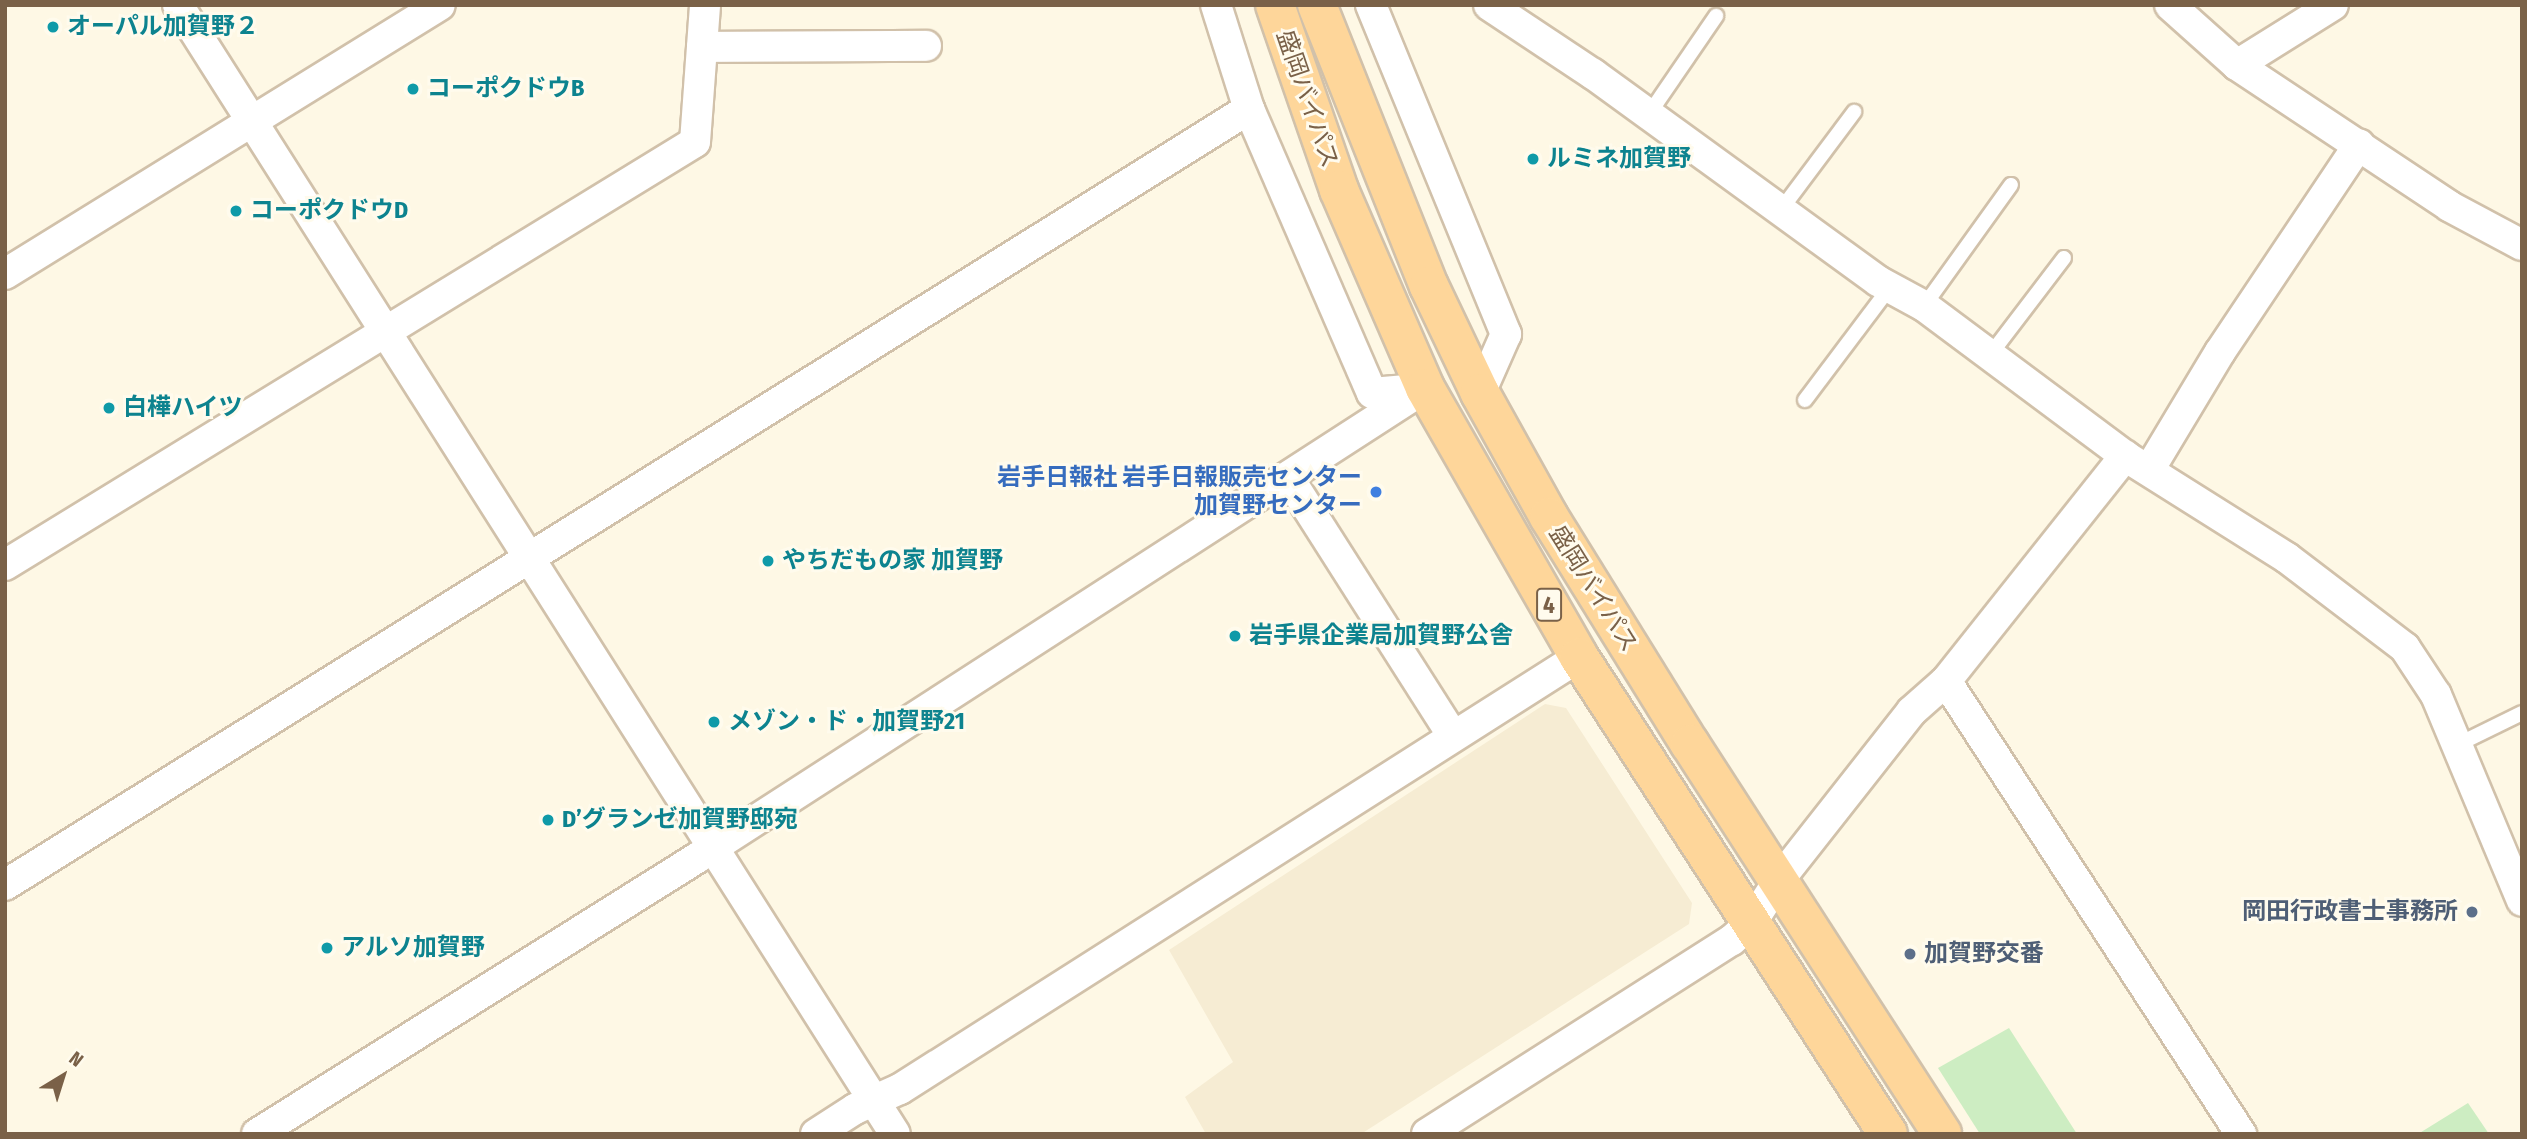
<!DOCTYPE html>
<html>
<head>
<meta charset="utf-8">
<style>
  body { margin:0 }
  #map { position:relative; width:2527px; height:1139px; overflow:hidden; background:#fef8e5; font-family:"Fira Sans Condensed","Noto Sans JP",sans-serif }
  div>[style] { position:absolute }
  .residential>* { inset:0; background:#f6ecd3 }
  .green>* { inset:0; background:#cdedc2 }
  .roads { filter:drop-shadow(2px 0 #d1c1aa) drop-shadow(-2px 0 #d1c1aa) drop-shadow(0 2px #d1c1aa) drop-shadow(0 -2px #d1c1aa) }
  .service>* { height:14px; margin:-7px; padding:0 7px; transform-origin:7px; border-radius:7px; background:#fff }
  .minor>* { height:30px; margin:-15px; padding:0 15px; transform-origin:15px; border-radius:15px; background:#fff }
  .trunk>* { height:38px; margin:-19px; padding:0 19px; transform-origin:19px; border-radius:19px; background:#fed69a }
  .dots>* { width:19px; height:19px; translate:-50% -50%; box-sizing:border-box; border:4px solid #fffbed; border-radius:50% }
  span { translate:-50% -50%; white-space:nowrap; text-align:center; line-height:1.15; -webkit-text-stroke:6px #fffbed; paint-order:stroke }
  .shield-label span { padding:2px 5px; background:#fffbed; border:2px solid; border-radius:5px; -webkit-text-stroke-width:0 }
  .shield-label { font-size:23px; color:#7a6148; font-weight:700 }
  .culture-label { font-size:24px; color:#0d838f; font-weight:700 }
  .left { translate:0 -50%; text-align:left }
  .street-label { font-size:24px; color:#7a6148 }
  .shop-label { font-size:24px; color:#366cbe; font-weight:700 }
  .right { translate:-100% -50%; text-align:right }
  .service-label { font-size:24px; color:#4e5e75; font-weight:700 }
  .frame { position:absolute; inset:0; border:7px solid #7a6148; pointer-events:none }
  .north { position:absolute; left:28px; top:1041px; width:70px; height:70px; -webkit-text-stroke:5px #fffbed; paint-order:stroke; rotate:38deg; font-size:19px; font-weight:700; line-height:28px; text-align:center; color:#7a6148 }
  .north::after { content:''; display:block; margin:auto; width:24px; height:32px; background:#7a6148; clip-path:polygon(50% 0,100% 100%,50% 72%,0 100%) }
</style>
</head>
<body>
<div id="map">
  <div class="residential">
    <i style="clip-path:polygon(1545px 704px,1566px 708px,1692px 903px,1689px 924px,1361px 1134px,1206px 1134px,1185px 1097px,1233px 1062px,1169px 950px)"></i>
  </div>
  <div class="green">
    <i style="clip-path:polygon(2009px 1028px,2077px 1134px,1980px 1134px,1938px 1068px)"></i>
    <i style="clip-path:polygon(2468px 1103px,2489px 1134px,2418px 1134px)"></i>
  </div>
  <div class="roads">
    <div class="service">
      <i style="left:1649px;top:114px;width:119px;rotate:-55.6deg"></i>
      <i style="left:1780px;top:211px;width:124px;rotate:-53.2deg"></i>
      <i style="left:1924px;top:306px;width:149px;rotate:-54.3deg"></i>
      <i style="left:1990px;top:355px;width:122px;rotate:-52.7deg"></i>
      <i style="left:1805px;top:400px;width:141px;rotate:-53deg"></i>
      <i style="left:2457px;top:745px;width:72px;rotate:-26.2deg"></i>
    </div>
    <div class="minor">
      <i style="left:178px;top:5px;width:1337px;rotate:57.58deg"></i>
      <i style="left:1216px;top:5px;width:109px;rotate:72.4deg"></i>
      <i style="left:1249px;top:109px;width:309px;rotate:66.6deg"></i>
      <i style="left:1372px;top:393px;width:46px;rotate:-5deg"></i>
      <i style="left:1371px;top:5px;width:356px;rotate:67.7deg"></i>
      <i style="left:1506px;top:334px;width:64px;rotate:113.8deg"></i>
      <i style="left:1489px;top:5px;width:125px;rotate:33.6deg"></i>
      <i style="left:1593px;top:74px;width:352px;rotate:36deg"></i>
      <i style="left:1878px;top:281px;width:52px;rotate:28.5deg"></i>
      <i style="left:1924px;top:306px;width:251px;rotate:36.7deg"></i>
      <i style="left:2125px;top:456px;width:191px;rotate:32.2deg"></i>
      <i style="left:2287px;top:558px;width:148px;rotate:37.3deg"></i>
      <i style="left:2405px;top:648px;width:56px;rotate:56.6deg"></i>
      <i style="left:2436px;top:695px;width:223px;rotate:67.3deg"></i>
      <i style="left:2170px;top:5px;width:90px;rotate:41.8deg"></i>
      <i style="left:2237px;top:65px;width:255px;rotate:33.6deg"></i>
      <i style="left:2449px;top:206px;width:83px;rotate:28.1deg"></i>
      <i style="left:702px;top:47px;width:224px;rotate:-0.3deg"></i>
      <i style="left:2237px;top:65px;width:113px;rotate:-32deg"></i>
      <i style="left:5px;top:274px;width:511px;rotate:-31.73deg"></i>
      <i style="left:2149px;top:470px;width:138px;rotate:-59deg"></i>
      <i style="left:2220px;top:352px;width:250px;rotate:-56.2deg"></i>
      <i style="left:1288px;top:477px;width:307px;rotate:57.5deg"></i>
      <i style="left:5px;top:565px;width:809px;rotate:-31.51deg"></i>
      <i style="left:695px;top:142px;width:137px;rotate:-85.8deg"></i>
      <i style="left:1946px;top:681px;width:541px;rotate:56.93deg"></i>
      <i style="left:5px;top:885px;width:1466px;rotate:-31.96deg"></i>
      <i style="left:257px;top:1134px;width:519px;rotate:-32.1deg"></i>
      <i style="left:697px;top:858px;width:867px;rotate:-32.85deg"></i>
      <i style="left:816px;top:1134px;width:46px;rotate:-32.7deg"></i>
      <i style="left:855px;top:1109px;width:49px;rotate:-24deg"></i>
      <i style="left:900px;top:1089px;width:805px;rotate:-32.47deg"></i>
      <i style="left:1427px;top:1134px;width:361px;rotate:-32.5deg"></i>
      <i style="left:1732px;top:940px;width:27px;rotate:-42deg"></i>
      <i style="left:1752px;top:922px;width:50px;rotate:-57.3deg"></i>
      <i style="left:1779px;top:880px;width:215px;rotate:-51.8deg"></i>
      <i style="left:1912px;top:711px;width:45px;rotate:-41.4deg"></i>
      <i style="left:1946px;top:681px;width:288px;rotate:-51.5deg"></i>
    </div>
    <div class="trunk">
      <i style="left:1275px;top:5px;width:196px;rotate:70.9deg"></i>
      <i style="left:1339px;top:190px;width:216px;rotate:66.5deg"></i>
      <i style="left:1425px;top:388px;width:310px;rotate:60.2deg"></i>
      <i style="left:1579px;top:657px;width:568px;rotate:57.06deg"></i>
      <i style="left:1317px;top:5px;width:302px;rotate:68.3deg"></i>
      <i style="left:1429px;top:286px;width:119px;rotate:64.5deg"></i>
      <i style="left:1480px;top:393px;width:142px;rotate:60.9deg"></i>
      <i style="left:1549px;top:517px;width:267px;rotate:58.2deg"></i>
      <i style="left:1690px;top:744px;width:464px;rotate:57.1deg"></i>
    </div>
  </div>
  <div class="dots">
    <i style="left:53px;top:27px;background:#0f9aa8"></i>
    <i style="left:413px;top:89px;background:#0f9aa8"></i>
    <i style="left:1533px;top:159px;background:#0f9aa8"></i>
    <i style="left:236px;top:211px;background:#0f9aa8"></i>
    <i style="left:109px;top:408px;background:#0f9aa8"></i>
    <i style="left:1376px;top:492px;background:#3f7fe0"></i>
    <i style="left:768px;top:561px;background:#0f9aa8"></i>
    <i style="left:1235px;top:636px;background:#0f9aa8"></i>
    <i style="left:714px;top:722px;background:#0f9aa8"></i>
    <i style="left:548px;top:820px;background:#0f9aa8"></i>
    <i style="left:2472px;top:912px;background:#5c6f8a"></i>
    <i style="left:327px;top:948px;background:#0f9aa8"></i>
    <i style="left:1910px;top:954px;background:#5c6f8a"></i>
  </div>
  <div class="shield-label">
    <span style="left:1549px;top:605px">4</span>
  </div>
  <div class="culture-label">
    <span class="left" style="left:67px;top:27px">オーパル加賀野２</span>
    <span class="left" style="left:427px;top:89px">コーポクドウB</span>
    <span class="left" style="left:1547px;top:159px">ルミネ加賀野</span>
    <span class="left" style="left:250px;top:211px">コーポクドウD</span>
    <span class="left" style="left:123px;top:408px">白樺ハイツ</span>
    <span class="left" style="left:782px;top:561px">やちだもの家 加賀野</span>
    <span class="left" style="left:1249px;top:636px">岩手県企業局加賀野公舎</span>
    <span class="left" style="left:728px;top:722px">メゾン・ド・加賀野21</span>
    <span class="left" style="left:562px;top:820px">D’グランゼ加賀野邸宛</span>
    <span class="left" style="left:341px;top:948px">アルソ加賀野</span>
  </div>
  <div class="street-label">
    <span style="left:1307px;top:99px;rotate:71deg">盛岡バイパス</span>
    <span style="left:1593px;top:589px;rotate:58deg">盛岡バイパス</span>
  </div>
  <div class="shop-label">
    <span class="right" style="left:1362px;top:492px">岩手日報社 岩手日報販売センター<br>加賀野センター</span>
  </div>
  <div class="service-label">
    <span class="right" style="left:2458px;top:912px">岡田行政書士事務所</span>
    <span class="left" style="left:1924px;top:954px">加賀野交番</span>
  </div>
  <div class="frame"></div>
  <div class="north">N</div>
</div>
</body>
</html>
